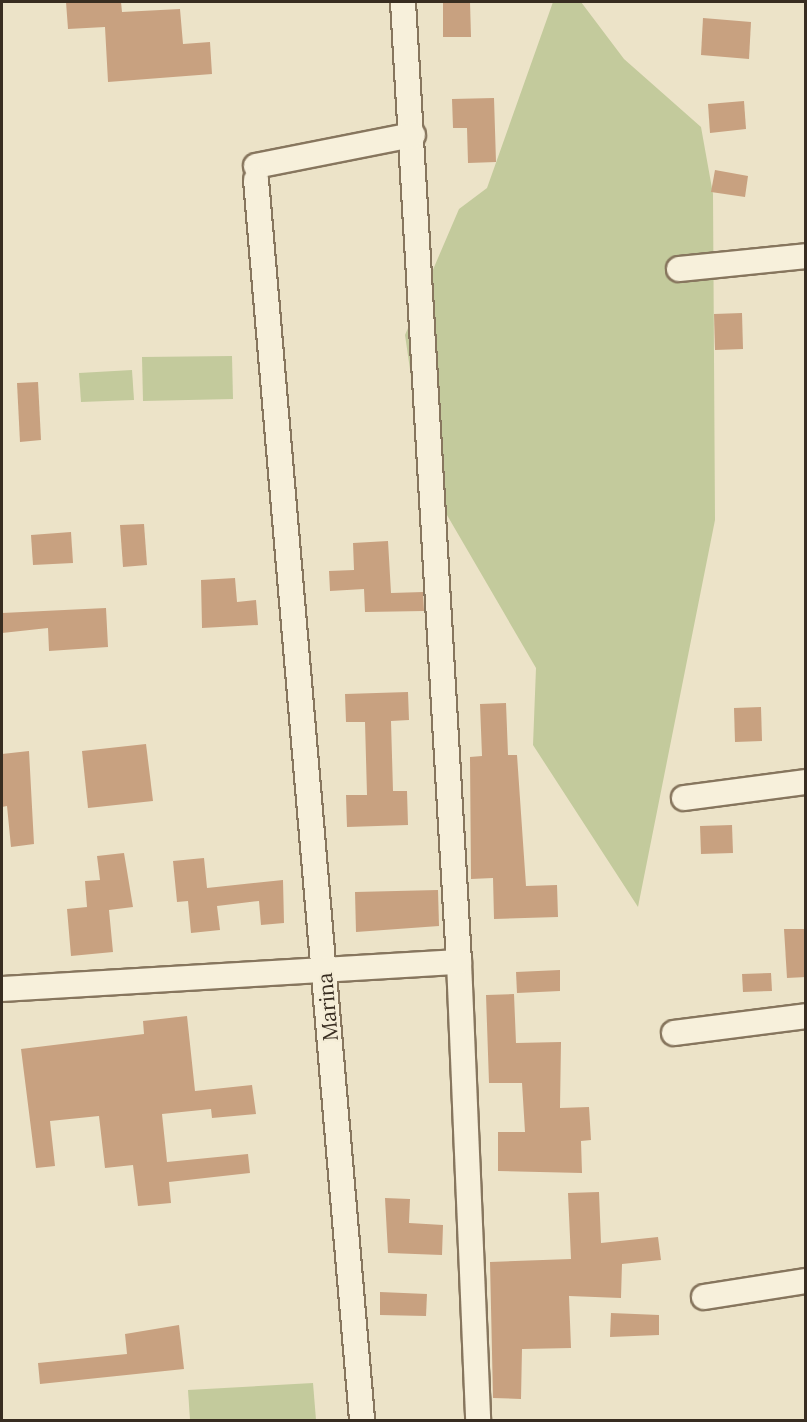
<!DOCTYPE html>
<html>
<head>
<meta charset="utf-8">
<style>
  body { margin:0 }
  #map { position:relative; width:807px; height:1422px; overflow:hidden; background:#ece3c8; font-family:Lora,serif }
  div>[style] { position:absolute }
  .green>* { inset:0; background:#c3ca9c }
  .building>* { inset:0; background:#c8a180 }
  .roads { filter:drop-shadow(2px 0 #87765e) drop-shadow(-2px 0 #87765e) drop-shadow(0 2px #87765e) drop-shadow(0 -2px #87765e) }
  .street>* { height:24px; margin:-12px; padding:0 12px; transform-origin:12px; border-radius:12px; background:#f7f0db }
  span { translate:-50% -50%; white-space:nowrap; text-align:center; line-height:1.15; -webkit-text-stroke:4.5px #f4edd7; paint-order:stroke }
  .street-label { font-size:21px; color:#382d21 }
  .frame { position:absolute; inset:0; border:3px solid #382d21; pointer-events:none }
</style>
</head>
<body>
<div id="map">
  <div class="green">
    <i style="clip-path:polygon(553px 2px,581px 2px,624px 59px,701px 127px,713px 194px,715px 520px,638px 907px,533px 745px,536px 668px,426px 479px,405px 335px,459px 209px,487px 188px)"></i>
    <i style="clip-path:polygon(232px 356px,233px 399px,143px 401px,142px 357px)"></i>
    <i style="clip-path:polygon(132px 370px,134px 400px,81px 402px,79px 373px)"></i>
    <i style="clip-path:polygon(313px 1383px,316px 1420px,190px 1420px,188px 1390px)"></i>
  </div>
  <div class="building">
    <i style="clip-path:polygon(66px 2px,121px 2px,122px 12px,180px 9px,183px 44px,210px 42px,212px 74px,108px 82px,105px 27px,68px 29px)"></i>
    <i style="clip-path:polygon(443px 2px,470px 2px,471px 37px,443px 37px)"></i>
    <i style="clip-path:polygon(703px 18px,751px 22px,749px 59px,701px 55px)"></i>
    <i style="clip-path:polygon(494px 98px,496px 162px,468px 163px,467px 128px,453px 128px,452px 99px)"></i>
    <i style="clip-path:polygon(744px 101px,746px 129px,710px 133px,708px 104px)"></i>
    <i style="clip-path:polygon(715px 170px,748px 176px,745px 197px,711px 192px)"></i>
    <i style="clip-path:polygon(742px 313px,743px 349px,715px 350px,714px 314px)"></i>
    <i style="clip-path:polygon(38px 382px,41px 440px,20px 442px,17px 383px)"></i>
    <i style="clip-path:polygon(144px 524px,147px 565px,123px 567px,120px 525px)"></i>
    <i style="clip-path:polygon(71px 532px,73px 563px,33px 565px,31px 535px)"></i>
    <i style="clip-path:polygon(388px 541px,391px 593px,423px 592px,424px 611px,365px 612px,364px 589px,330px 591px,329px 571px,354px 570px,353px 543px)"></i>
    <i style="clip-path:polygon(235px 578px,237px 602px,256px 600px,258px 625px,202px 628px,201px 580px)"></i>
    <i style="clip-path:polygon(106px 608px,108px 647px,49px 651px,48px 628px,2px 633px,2px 613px)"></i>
    <i style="clip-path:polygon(408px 692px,409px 720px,391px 721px,393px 791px,407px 791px,408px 825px,347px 827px,346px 795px,367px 795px,365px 722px,346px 722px,345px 694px)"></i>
    <i style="clip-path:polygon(506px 703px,508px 755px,517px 755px,526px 886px,557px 885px,558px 917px,494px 919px,493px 878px,471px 879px,470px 757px,482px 756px,480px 704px)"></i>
    <i style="clip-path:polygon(761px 707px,762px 741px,735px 742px,734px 708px)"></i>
    <i style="clip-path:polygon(146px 744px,153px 801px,88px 808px,82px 751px)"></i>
    <i style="clip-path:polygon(29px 751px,34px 844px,11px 847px,7px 806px,2px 807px,2px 754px)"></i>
    <i style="clip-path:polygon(732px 825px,733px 853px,701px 854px,700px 826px)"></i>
    <i style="clip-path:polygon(124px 853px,133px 907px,109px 910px,113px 952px,71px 956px,67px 909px,87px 907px,85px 881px,100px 880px,97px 856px)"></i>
    <i style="clip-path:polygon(204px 858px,207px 888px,283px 880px,284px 923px,261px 925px,259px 901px,217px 906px,220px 930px,191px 933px,188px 901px,177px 902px,173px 861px)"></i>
    <i style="clip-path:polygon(438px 890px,439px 926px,356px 932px,355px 892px)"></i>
    <i style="clip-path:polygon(784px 929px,806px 929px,806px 977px,787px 978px)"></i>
    <i style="clip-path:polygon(560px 970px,560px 991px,517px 993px,516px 972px)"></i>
    <i style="clip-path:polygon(771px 973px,772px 991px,743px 992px,742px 974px)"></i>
    <i style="clip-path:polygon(514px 994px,516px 1043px,561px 1042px,560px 1108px,589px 1107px,591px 1140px,581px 1141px,582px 1173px,498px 1171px,498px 1132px,525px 1132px,522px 1083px,489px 1083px,486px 995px)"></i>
    <i style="clip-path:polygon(187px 1016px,195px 1091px,252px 1085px,256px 1114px,212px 1118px,211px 1109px,162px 1114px,167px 1162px,248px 1154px,250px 1173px,169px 1182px,171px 1203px,138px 1206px,133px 1165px,105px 1168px,99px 1116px,50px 1121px,55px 1166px,36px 1168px,21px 1049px,144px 1034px,143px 1021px)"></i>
    <i style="clip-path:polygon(599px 1192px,601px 1243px,658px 1237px,661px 1260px,622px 1264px,621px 1298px,569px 1296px,571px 1348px,522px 1349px,521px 1399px,493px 1398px,490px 1262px,571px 1259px,568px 1193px)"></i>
    <i style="clip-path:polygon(385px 1198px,410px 1199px,409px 1223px,443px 1225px,442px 1255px,388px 1253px)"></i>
    <i style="clip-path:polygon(380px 1292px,427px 1294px,426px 1316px,380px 1315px)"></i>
    <i style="clip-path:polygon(611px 1313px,659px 1315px,659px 1335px,610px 1337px)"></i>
    <i style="clip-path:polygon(179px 1325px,184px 1369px,40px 1384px,38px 1363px,127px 1354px,125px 1334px)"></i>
  </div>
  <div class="roads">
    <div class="street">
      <i style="left:403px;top:2px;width:962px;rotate:86.66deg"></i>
      <i style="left:459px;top:962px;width:458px;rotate:87.6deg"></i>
      <i style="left:256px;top:166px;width:160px;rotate:-11.2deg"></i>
      <i style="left:256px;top:180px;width:1245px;rotate:85.11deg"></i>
      <i style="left:679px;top:269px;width:128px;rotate:-5.8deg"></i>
      <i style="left:684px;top:798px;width:123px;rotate:-7.5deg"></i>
      <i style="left:2px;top:989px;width:458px;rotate:-3.4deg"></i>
      <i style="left:674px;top:1033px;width:133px;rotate:-7.3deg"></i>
      <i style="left:704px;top:1297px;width:103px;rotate:-8.9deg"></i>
    </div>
  </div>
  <div class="street-label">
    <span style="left:328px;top:1007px;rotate:-95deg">Marina</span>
  </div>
  <div class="frame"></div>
</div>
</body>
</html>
